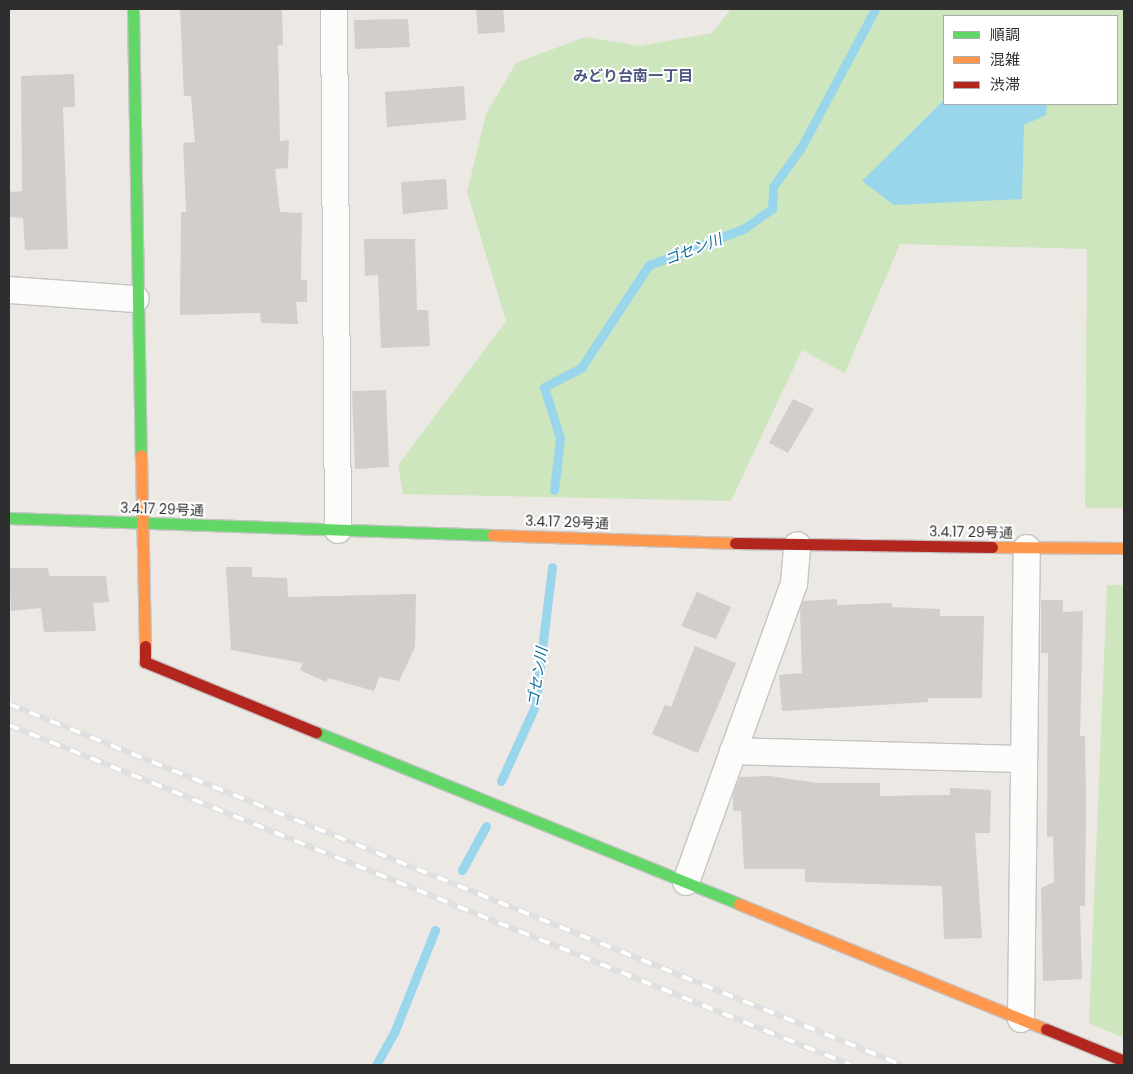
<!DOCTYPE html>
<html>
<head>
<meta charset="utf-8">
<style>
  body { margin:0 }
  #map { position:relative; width:1133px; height:1074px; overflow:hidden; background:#ece8e4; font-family:Poppins,"Noto Sans JP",sans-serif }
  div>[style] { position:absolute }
  .green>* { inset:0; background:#cee6be }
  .water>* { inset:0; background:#99d6ec }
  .stream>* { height:9px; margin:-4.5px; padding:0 4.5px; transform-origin:4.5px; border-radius:4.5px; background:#99d6ec }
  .building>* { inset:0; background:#d1cecb }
  .roads { filter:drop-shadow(1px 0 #c5c4c5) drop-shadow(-1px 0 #c5c4c5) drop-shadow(0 1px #c5c4c5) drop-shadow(0 -1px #c5c4c5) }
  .street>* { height:26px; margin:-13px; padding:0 13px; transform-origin:13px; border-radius:13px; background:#fcfcfb }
  .fast>* { height:11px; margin:-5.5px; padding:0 5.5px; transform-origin:5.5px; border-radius:5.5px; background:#63d668 }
  .slow>* { height:11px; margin:-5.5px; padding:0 5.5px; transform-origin:5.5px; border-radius:5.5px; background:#ff974d }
  .jam>* { height:11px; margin:-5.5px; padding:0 5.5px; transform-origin:5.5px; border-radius:5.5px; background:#b3261e }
  .rail>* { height:5.5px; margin-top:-2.75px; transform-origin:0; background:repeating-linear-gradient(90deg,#fff 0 11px,#dfdfe1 0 22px); box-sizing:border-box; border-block:1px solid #dfdfe1 }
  span { translate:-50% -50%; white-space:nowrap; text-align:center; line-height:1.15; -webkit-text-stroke:4px #fff; paint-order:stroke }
  .street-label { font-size:14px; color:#2e2e2e }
  .neighbourhood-label { font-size:15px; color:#4d5680; font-weight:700 }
  .water-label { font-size:15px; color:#0d6fa3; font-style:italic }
  .frame { position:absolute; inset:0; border:10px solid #2e2e2e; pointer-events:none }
  .legend { position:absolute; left:943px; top:15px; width:175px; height:90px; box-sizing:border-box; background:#fff; border:1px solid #ababab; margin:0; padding:6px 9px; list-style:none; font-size:15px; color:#2e2e2e }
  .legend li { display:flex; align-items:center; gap:10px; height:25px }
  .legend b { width:25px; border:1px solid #ababab }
</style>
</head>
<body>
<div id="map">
  <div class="green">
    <i style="clip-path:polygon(evenodd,731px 9px,1124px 9px,1124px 508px,1085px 508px,1087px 249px,900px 244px,845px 373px,802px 350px,731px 501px,403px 494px,398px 465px,506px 321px,467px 192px,486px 114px,516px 63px,585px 37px,640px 46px,712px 33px,731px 9px,944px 16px,1117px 16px,1117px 104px,944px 104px,944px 16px)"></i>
    <i style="clip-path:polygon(1107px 585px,1124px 585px,1124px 1038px,1089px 1023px)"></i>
  </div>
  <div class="water">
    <i style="clip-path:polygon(944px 100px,944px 104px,1047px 104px,1046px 115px,1024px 125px,1022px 199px,894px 205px,862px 181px)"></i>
  </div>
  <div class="stream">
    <i style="left:554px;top:490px;width:52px;rotate:-83.4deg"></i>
    <i style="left:560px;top:438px;width:53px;rotate:-107.4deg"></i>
    <i style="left:544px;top:387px;width:42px;rotate:-27.2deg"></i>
    <i style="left:581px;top:368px;width:123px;rotate:-56.6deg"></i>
    <i style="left:649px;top:265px;width:101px;rotate:-21deg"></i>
    <i style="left:743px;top:229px;width:35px;rotate:-35deg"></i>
    <i style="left:772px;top:209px;width:22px;rotate:-87deg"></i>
    <i style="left:773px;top:187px;width:50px;rotate:-54.7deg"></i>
    <i style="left:802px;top:146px;width:155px;rotate:-61.9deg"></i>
    <i style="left:501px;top:781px;width:82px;rotate:-65.6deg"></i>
    <i style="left:535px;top:706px;width:140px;rotate:-83deg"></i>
    <i style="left:462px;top:870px;width:50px;rotate:-61.4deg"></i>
    <i style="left:376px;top:1065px;width:37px;rotate:-61deg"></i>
    <i style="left:394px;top:1033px;width:111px;rotate:-68.3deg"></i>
  </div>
  <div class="building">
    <i style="clip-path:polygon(180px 9px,282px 9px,283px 45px,278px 45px,280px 141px,289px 140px,288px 168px,275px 169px,280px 212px,302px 213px,301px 280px,307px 280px,307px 302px,296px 302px,298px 324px,261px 323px,260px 313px,180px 315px,181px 212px,186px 212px,183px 143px,195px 142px,191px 96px,184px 96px)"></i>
    <i style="clip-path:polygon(476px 9px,503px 9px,505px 32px,478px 34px)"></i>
    <i style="clip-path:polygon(408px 19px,410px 47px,355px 49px,354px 20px)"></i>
    <i style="clip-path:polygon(74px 74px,75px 107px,63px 107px,68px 249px,25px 250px,23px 218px,9px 217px,9px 192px,22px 191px,21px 76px)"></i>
    <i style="clip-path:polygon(464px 86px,466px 120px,387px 127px,385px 92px)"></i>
    <i style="clip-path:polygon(446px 179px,448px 209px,403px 214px,401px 182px)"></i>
    <i style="clip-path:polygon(364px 239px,415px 239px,417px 310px,428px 310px,430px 346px,381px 348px,378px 275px,365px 276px)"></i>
    <i style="clip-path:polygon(386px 390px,389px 467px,355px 469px,352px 391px)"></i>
    <i style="clip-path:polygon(793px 399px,814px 409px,788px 453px,769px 443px)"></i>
    <i style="clip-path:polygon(226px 567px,252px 567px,252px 577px,287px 578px,288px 597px,416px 594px,415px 647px,399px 681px,379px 677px,374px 691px,328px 678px,326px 682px,300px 670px,303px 663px,231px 650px)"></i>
    <i style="clip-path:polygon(9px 568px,48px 568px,49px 576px,106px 576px,109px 602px,93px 603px,96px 631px,44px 632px,41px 608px,11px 611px)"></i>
    <i style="clip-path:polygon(697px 592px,731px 607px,716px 639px,681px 626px)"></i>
    <i style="clip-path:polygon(837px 599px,837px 605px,892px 603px,892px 607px,940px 609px,940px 616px,984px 616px,982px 698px,928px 698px,928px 702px,782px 711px,779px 675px,802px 673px,800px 611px,803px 601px)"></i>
    <i style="clip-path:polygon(1041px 600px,1063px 600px,1063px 612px,1083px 611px,1080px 736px,1085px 736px,1086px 805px,1085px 906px,1080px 906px,1082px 979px,1043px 981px,1041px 888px,1054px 882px,1053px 836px,1047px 837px,1048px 653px,1041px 653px)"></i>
    <i style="clip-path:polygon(695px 646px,736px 663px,698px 753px,652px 734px,665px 705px,671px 707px)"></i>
    <i style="clip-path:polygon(770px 776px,818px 783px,880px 783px,880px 796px,950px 795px,950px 788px,991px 790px,990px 833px,975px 833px,982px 938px,944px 939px,942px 886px,805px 882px,805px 869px,744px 869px,741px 811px,733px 811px,733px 795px,740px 777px)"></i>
  </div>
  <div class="roads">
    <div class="street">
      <i style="left:334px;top:9px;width:521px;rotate:89.56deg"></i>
      <i style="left:9px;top:290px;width:127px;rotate:4.1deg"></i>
      <i style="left:733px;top:751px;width:291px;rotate:1.6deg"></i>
      <i style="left:686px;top:882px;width:318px;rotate:-70.1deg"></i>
      <i style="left:794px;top:583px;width:38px;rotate:-85deg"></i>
      <i style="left:1021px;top:1019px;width:471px;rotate:-89.3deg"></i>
    </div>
    <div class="fast">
      <i style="left:133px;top:9px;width:446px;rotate:89deg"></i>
      <i style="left:9px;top:518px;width:484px;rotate:2deg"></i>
      <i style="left:316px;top:732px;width:457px;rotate:22.1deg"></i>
    </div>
    <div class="slow">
      <i style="left:141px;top:455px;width:191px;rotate:88.8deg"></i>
      <i style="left:493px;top:535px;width:242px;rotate:1.9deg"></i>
      <i style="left:992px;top:547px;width:132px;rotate:0.4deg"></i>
      <i style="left:739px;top:904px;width:331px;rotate:22.2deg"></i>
    </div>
    <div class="jam">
      <i style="left:735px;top:543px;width:257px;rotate:0.9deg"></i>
      <i style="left:145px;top:646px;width:16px;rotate:90deg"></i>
      <i style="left:145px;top:662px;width:185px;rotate:22.3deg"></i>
      <i style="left:1046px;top:1029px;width:84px;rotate:22.3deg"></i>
    </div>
  </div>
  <div class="rail">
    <i style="left:9px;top:704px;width:963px;rotate:22.01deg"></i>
    <i style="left:9px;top:725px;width:908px;rotate:21.99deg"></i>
  </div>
  <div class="street-label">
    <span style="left:162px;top:509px;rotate:2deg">3.4.17 29号通</span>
    <span style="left:567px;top:522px;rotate:2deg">3.4.17 29号通</span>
    <span style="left:971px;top:532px;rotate:1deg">3.4.17 29号通</span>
  </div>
  <div class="neighbourhood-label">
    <span style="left:633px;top:76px">みどり台南一丁目</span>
  </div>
  <div class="water-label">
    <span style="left:693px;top:249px;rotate:-21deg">ゴセン川</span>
    <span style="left:537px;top:677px;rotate:-81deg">ゴセン川</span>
  </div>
  <div class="frame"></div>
  <ul class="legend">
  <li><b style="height:6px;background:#63d668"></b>順調</li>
  <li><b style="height:6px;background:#ff974d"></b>混雑</li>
  <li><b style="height:6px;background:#b3261e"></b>渋滞</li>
  </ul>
</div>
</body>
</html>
